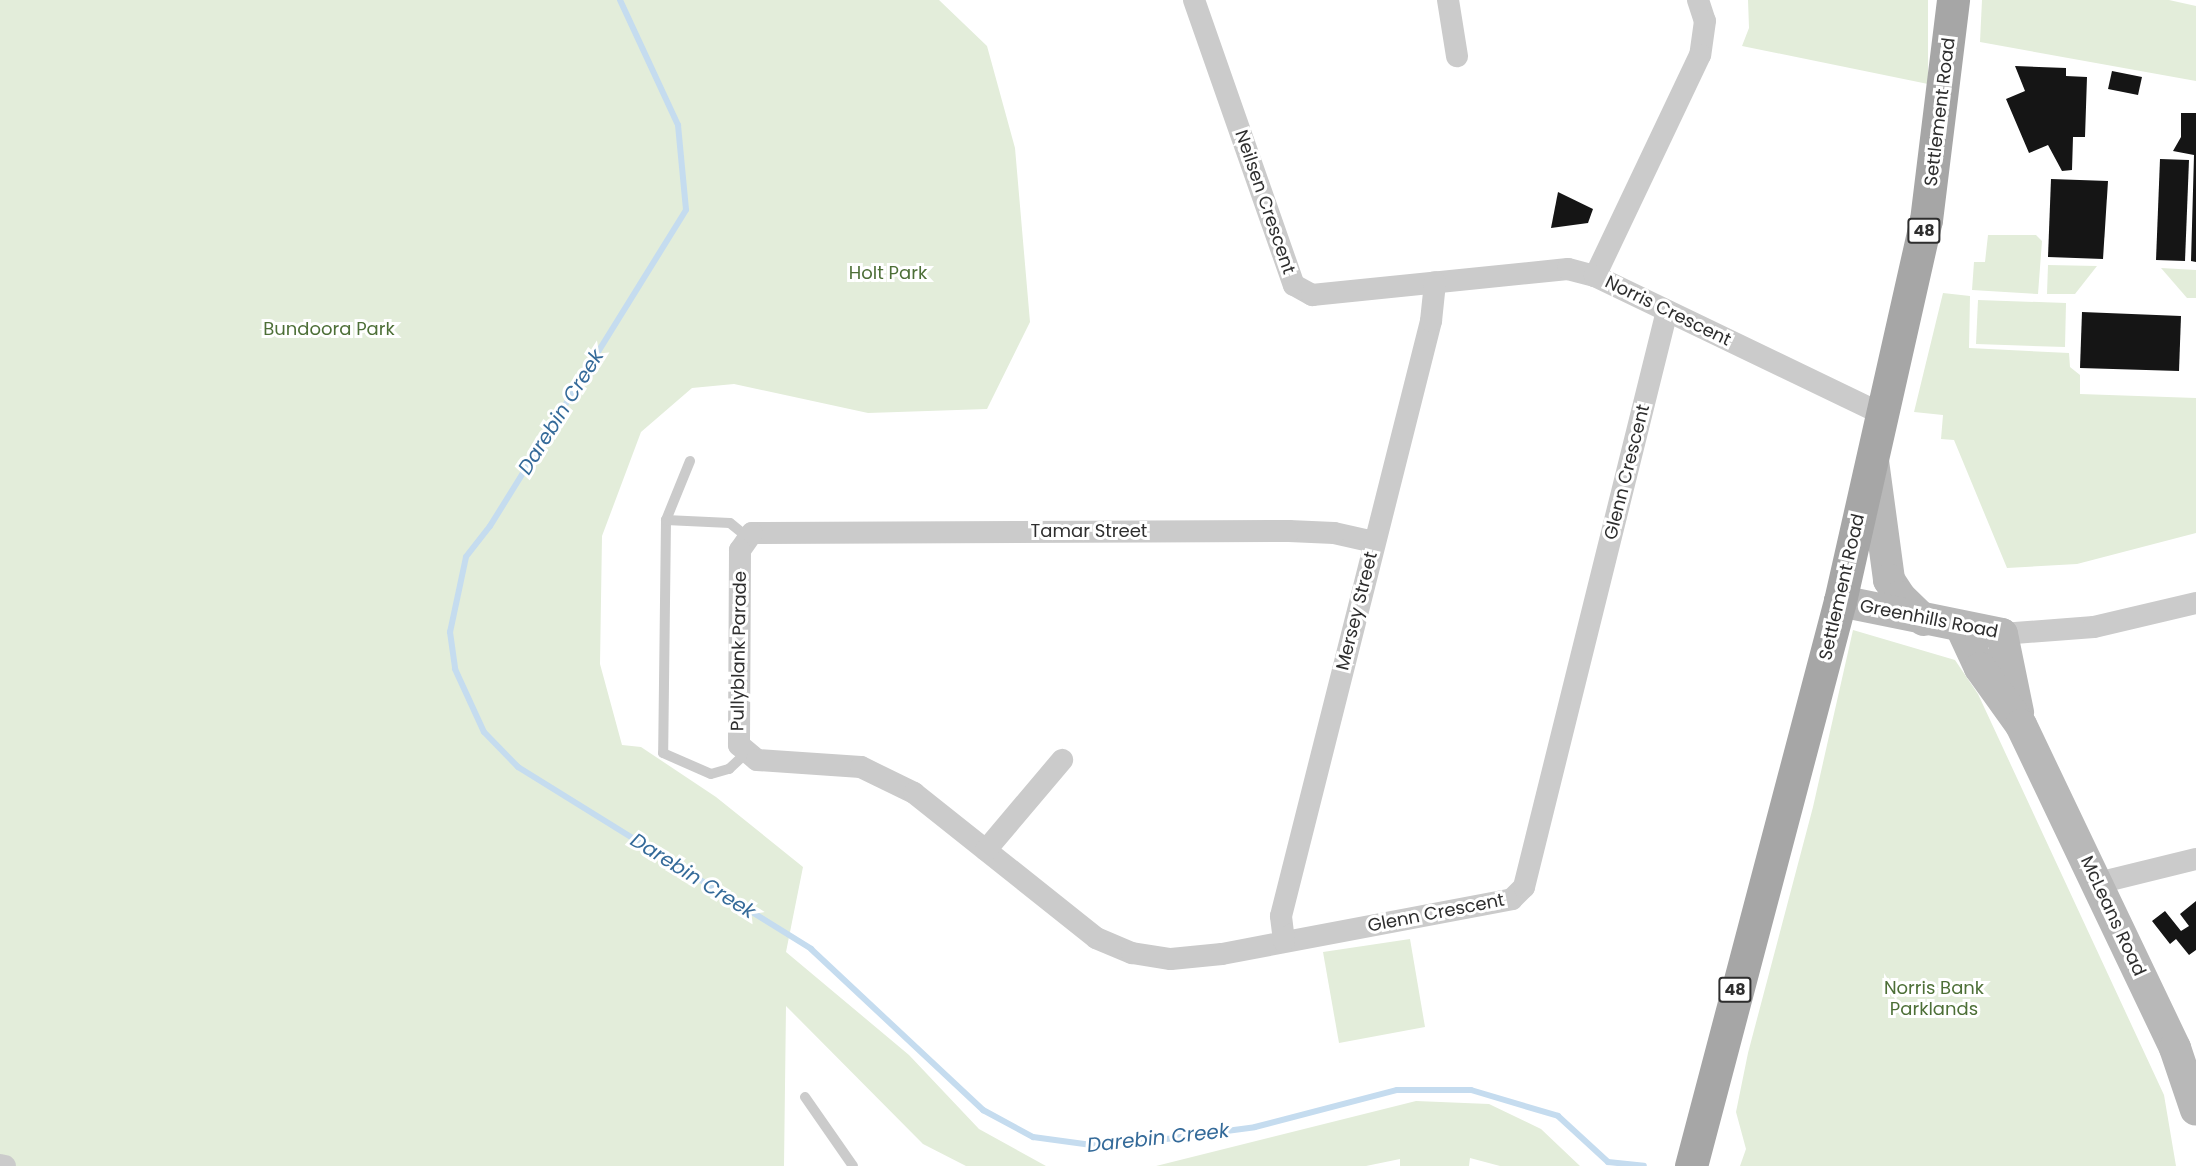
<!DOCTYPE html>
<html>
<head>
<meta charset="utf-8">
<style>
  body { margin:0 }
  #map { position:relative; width:2196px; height:1166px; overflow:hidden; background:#fff; font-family:Poppins,sans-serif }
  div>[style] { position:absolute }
  .green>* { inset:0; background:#e3edda }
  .stream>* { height:6px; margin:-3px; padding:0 3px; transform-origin:3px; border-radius:3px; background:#c5dcef }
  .building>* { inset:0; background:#151515 }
  .lane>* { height:10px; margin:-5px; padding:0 5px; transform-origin:5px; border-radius:5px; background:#cbcbcb }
  .street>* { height:22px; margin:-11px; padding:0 11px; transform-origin:11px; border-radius:11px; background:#cbcbcb }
  .secondary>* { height:32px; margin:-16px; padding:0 16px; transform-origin:16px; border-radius:16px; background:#b8b8b8 }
  .primary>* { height:33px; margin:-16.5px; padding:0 16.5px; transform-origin:16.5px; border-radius:16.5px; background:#a6a6a6 }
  span { translate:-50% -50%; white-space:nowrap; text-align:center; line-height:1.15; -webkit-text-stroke:6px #fff; paint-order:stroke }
  .shield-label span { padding:2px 4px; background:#fff; border:2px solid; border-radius:4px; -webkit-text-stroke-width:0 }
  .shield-label { font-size:16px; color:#2e2e2e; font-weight:700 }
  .street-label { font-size:18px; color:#2e2e2e }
  .park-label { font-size:18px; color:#4d6f37 }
  .water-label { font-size:20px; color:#346a99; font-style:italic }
</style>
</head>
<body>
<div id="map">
  <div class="green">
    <i style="clip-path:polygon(0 0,939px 0,987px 46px,1015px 148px,1030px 322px,987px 409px,868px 413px,734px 384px,692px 388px,641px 432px,602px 536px,600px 664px,622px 745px,641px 747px,716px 797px,803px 867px,786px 952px,909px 1055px,979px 1129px,1046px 1166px,966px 1166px,923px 1144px,786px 1006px,784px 1166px,0 1166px)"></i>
    <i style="clip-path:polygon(1748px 0,1928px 0,1928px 84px,1742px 46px,1749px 28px)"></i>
    <i style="clip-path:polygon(1982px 0,2169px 0,2196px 6px,2196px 81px,1980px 42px)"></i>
    <i style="clip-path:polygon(1988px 235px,2036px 235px,2042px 241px,2038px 294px,1972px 290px,1974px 262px,1985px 262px)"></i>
    <i style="clip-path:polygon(2048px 265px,2097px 266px,2075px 294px,2047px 294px)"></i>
    <i style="clip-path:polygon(2161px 268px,2196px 270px,2196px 298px,2187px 298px)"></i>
    <i style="clip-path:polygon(1943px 293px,1970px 296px,1969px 348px,2069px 353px,2070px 367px,2080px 375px,2080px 394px,2196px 398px,2196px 533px,2077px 564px,2007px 568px,1954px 440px,1941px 439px,1943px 415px,1914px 412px)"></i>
    <i style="clip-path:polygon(1978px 300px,2066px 303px,2065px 347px,1976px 344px)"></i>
    <i style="clip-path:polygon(1853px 630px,1955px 660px,1978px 694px,2164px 1095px,2176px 1166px,1740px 1166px,1746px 1149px,1736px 1112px,1748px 1053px,1813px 807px)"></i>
    <i style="clip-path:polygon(1410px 939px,1425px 1027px,1339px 1043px,1323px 952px)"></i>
    <i style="clip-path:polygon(1416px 1101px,1489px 1104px,1541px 1129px,1580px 1166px,1500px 1166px,1470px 1158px,1469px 1166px,1400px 1166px,1400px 1159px,1366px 1166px,1156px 1166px)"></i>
  </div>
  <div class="stream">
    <i style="left:620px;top:0;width:138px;rotate:65.1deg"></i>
    <i style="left:678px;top:125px;width:85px;rotate:84.6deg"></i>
    <i style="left:686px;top:210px;width:372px;rotate:121.8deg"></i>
    <i style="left:490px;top:526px;width:39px;rotate:128deg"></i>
    <i style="left:466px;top:557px;width:77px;rotate:102deg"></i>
    <i style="left:450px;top:632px;width:37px;rotate:82deg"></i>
    <i style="left:455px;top:669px;width:69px;rotate:65.3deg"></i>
    <i style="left:484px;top:732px;width:49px;rotate:45.8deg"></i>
    <i style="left:518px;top:767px;width:345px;rotate:31.8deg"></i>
    <i style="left:811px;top:949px;width:236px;rotate:43.1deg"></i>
    <i style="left:983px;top:1110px;width:57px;rotate:28.4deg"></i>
    <i style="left:1033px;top:1137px;width:74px;rotate:7.8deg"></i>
    <i style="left:1106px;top:1147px;width:150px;rotate:-7.6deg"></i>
    <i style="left:1255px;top:1127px;width:147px;rotate:-14.6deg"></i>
    <i style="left:1397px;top:1090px;width:74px"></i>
    <i style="left:1471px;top:1090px;width:91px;rotate:16.6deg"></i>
    <i style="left:1558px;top:1116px;width:68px;rotate:42.6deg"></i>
    <i style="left:1608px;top:1162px;width:36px;rotate:6deg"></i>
  </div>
  <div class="building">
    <i style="clip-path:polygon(2015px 66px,2066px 68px,2066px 76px,2087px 77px,2085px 137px,2073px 137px,2072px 170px,2062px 171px,2048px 145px,2029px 153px,2006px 99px,2025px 91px)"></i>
    <i style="clip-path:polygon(2112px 71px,2142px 77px,2138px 95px,2108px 89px)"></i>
    <i style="clip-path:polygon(2181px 113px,2196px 113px,2196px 262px,2191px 261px,2194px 155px,2173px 151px,2181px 137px)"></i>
    <i style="clip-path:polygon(2160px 159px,2189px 160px,2185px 261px,2156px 260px)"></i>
    <i style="clip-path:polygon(2051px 179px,2108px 181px,2103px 259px,2048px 257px)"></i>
    <i style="clip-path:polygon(1558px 192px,1593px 209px,1588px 223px,1551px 228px)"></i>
    <i style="clip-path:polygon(2082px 312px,2181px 316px,2179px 371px,2080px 368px)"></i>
    <i style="clip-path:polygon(2196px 901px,2196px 950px,2189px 955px,2176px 939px,2170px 944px,2152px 921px,2165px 911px,2181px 931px,2189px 926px,2180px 914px)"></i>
  </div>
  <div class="lane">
    <i style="left:690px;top:461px;width:64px;rotate:112.1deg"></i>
    <i style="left:666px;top:520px;width:233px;rotate:90.7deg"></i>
    <i style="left:663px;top:753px;width:52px;rotate:23.6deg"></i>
    <i style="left:711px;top:774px;width:19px;rotate:-16deg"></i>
    <i style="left:729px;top:769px;width:22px;rotate:-43deg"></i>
    <i style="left:666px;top:520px;width:64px;rotate:2.7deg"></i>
    <i style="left:730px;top:523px;width:22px;rotate:39deg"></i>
    <i style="left:805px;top:1097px;width:84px;rotate:55.2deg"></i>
  </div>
  <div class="street">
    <i style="left:1194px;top:0;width:302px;rotate:70.7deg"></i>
    <i style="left:1294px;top:285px;width:21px;rotate:29deg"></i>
    <i style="left:1312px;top:295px;width:257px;rotate:-5.8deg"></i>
    <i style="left:1568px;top:269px;width:28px;rotate:15deg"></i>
    <i style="left:1448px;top:0;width:57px;rotate:80.9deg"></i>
    <i style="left:1698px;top:0;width:22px;rotate:72deg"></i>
    <i style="left:1705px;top:21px;width:34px;rotate:98deg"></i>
    <i style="left:1700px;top:55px;width:245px;rotate:115.4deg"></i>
    <i style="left:1595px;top:276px;width:318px;rotate:25.7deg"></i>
    <i style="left:1374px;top:542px;width:41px;rotate:-167.3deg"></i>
    <i style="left:1334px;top:533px;width:45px;rotate:-177.5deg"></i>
    <i style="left:1289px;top:531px;width:537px;rotate:179.79deg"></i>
    <i style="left:752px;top:533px;width:21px;rotate:125deg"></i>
    <i style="left:740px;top:550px;width:195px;rotate:90.3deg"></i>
    <i style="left:739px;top:745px;width:23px;rotate:40deg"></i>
    <i style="left:757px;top:760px;width:104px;rotate:3.9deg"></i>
    <i style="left:861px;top:767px;width:59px;rotate:26.1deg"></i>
    <i style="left:914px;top:793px;width:233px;rotate:38.5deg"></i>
    <i style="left:1096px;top:938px;width:39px;rotate:23deg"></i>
    <i style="left:1132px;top:953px;width:39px;rotate:9deg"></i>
    <i style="left:1171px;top:959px;width:51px;rotate:-5.6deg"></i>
    <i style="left:1222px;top:954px;width:295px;rotate:-10.7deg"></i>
    <i style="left:1512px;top:899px;width:17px;rotate:-45deg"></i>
    <i style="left:1524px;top:887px;width:593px;rotate:-76.06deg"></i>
    <i style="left:2002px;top:634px;width:92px;rotate:-4.4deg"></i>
    <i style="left:2094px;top:627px;width:105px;rotate:-13.2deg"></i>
    <i style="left:986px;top:850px;width:118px;rotate:-49.8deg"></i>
    <i style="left:2098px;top:883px;width:101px;rotate:-13.8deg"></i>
    <i style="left:1284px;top:941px;width:25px;rotate:-97deg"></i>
    <i style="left:1281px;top:916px;width:614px;rotate:-75.85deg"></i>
    <i style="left:1431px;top:321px;width:39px;rotate:-84deg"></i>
    <i style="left:0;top:1165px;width:5px;rotate:11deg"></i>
  </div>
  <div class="secondary">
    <i style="left:1873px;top:461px;width:120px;rotate:82.3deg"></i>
    <i style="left:1889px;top:580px;width:20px;rotate:57deg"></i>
    <i style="left:1900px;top:597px;width:33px;rotate:44deg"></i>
    <i style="left:1840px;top:601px;width:165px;rotate:11.5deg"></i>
    <i style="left:2002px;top:634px;width:80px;rotate:78.4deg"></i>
    <i style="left:1961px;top:627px;width:45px;rotate:65.1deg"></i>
    <i style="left:1980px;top:668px;width:70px;rotate:54.3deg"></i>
    <i style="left:2021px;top:725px;width:358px;rotate:64.5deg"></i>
    <i style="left:2175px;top:1048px;width:65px;rotate:71.3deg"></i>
  </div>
  <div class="primary">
    <i style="left:1691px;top:1166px;width:584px;rotate:-75.23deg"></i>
    <i style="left:1840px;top:601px;width:391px;rotate:-77.3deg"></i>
    <i style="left:1926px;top:220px;width:222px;rotate:-83deg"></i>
  </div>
  <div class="shield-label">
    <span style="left:1924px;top:231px">48</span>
    <span style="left:1735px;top:990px">48</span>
  </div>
  <div class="street-label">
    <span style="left:1940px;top:112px;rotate:-83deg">Settlement Road</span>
    <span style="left:1265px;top:202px;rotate:71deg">Neilsen Crescent</span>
    <span style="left:1668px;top:311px;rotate:26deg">Norris Crescent</span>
    <span style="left:1627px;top:472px;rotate:-76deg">Glenn Crescent</span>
    <span style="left:1089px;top:531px">Tamar Street</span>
    <span style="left:1842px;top:587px;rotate:-77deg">Settlement Road</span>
    <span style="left:1357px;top:611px;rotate:-76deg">Mersey Street</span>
    <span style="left:1929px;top:619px;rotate:11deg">Greenhills Road</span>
    <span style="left:739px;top:651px;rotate:-89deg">Pullyblank Parade</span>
    <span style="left:1436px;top:913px;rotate:-11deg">Glenn Crescent</span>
    <span style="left:2113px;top:916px;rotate:65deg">McLeans Road</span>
  </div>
  <div class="park-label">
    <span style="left:888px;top:273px">Holt Park</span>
    <span style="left:329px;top:329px">Bundoora Park</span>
    <span style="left:1934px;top:999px">Norris Bank<br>Parklands</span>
  </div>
  <div class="water-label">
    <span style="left:561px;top:412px;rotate:-58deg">Darebin Creek</span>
    <span style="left:693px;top:876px;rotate:32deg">Darebin Creek</span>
    <span style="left:1158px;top:1138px;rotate:-6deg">Darebin Creek</span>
  </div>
</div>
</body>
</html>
